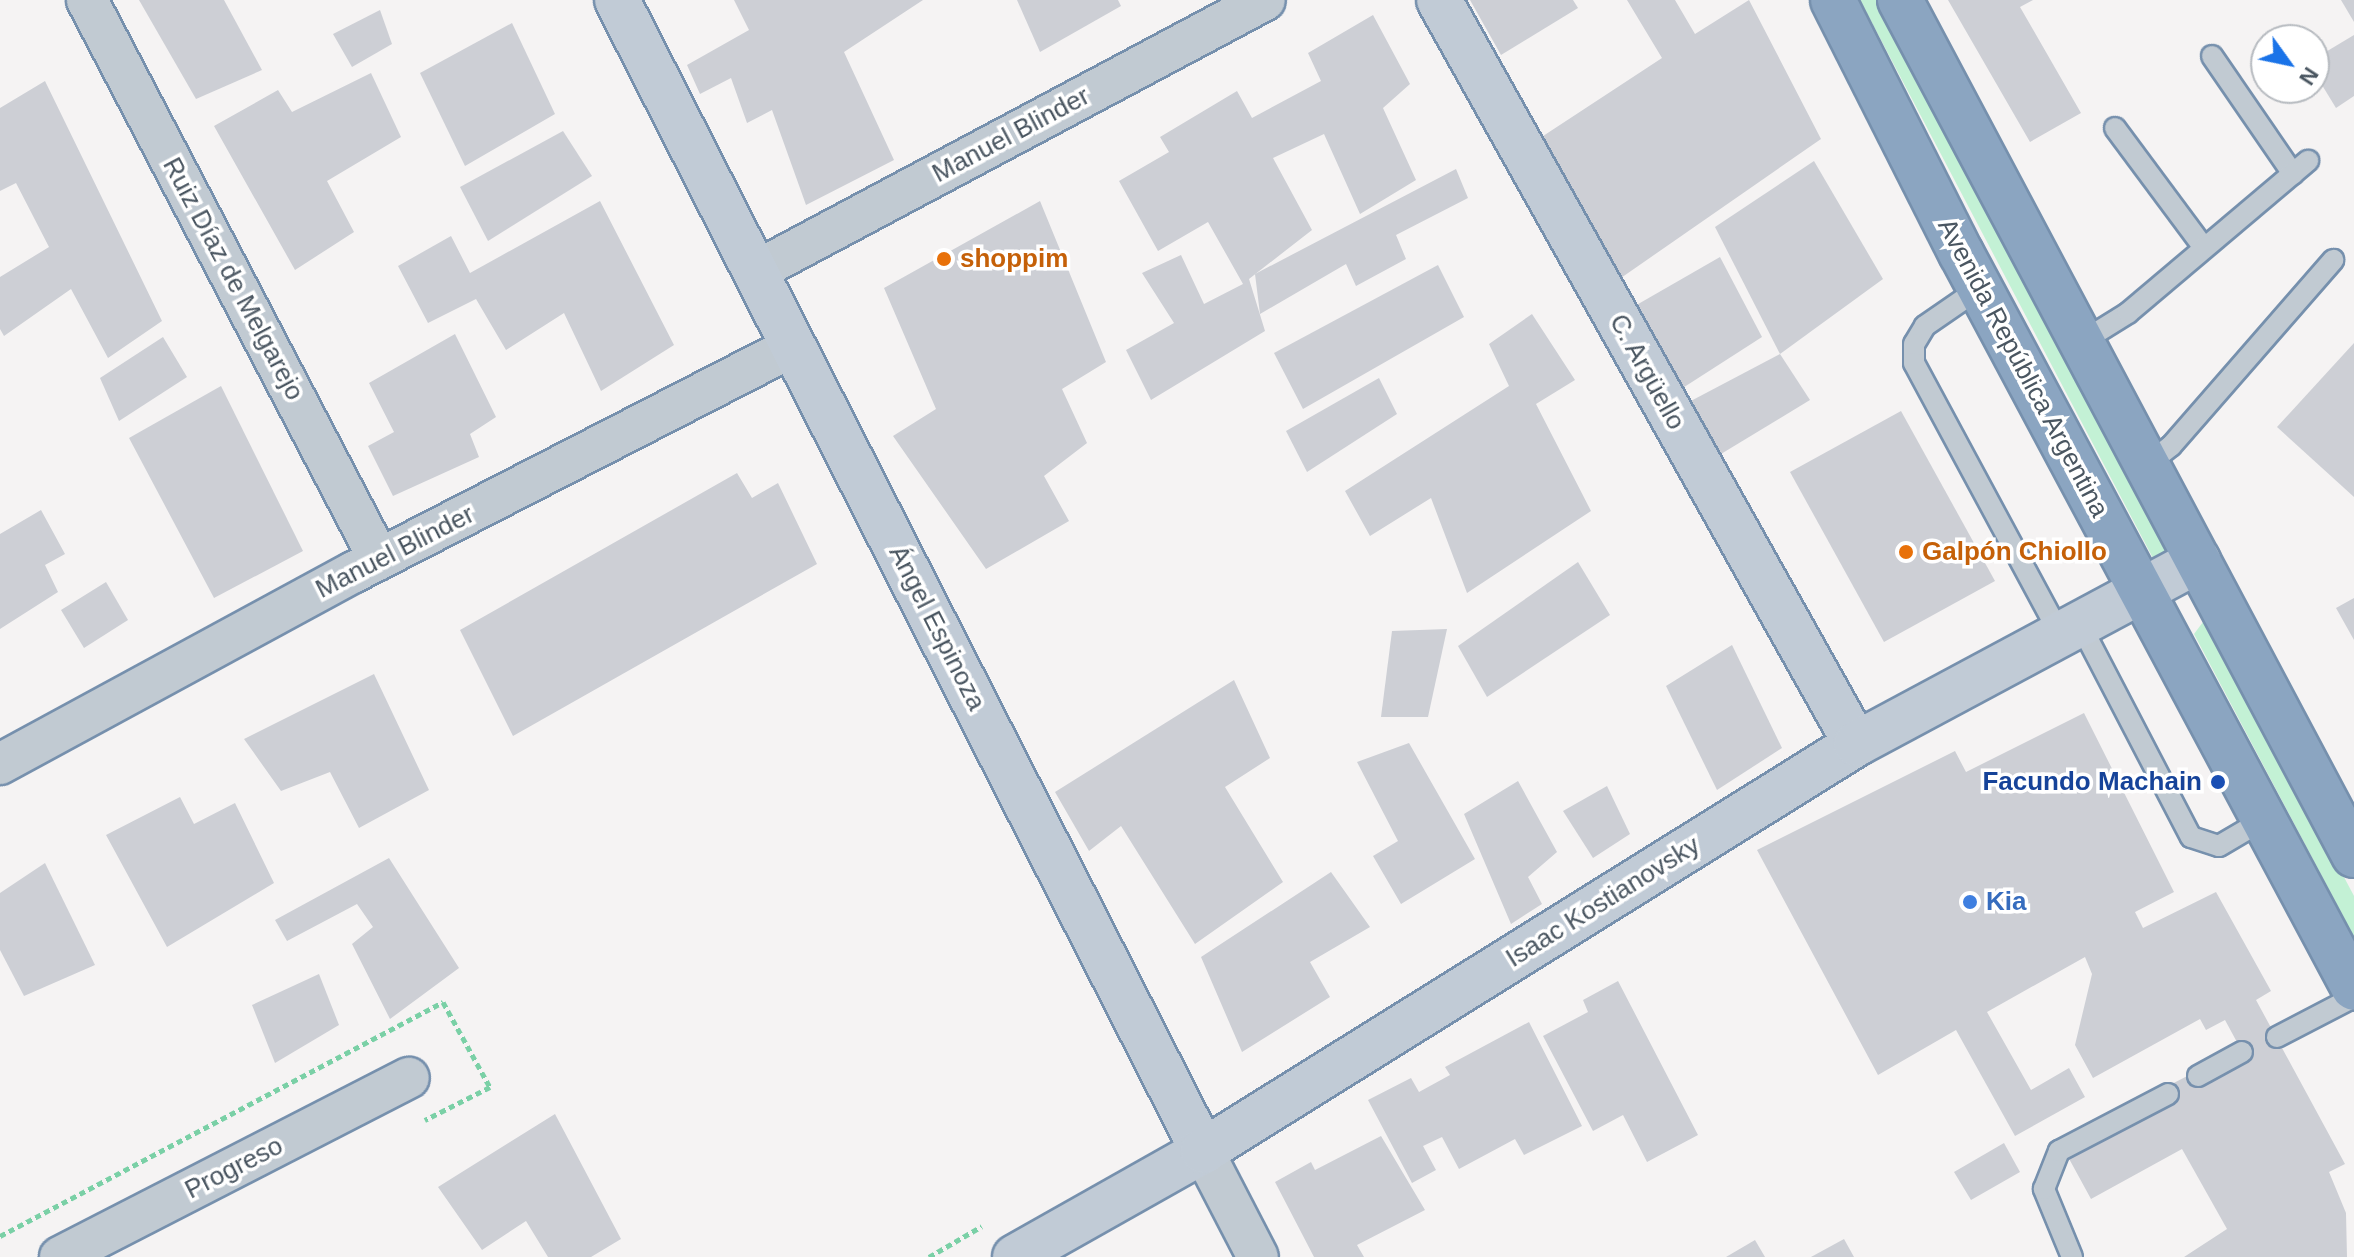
<!DOCTYPE html>
<html>
<head>
<meta charset="utf-8">
<style>
  body { margin:0 }
  #map { position:relative; width:2354px; height:1257px; overflow:hidden; background:#f5f3f3; font-family:Helvetica,sans-serif }
  div>[style] { position:absolute }
  .green>* { inset:0; background:#c3f1d5 }
  .building>* { inset:0; background:#cdcfd5 }
  .path>* { height:5px; margin-top:-2.5px; transform-origin:0; background:repeating-linear-gradient(90deg,#7ad0a6 0 6px,transparent 0 10px) }
  .roads { filter:drop-shadow(2px 0 #7690ad) drop-shadow(-2px 0 #7690ad) drop-shadow(0 2px #7690ad) drop-shadow(0 -2px #7690ad) }
  .lane>* { height:20px; margin:-10px; padding:0 10px; transform-origin:10px; border-radius:10px; background:#c1cad2 }
  .street>* { height:40px; margin:-20px; padding:0 20px; transform-origin:20px; border-radius:20px; background:#c1cad2 }
  .secondary>* { height:44px; margin:-22px; padding:0 22px; transform-origin:22px; border-radius:22px; background:#c1cbd6 }
  .highway>* { height:44px; margin:-22px; padding:0 22px; transform-origin:22px; border-radius:22px; background:#8ba5c1 }
  .dots>* { width:22px; height:22px; translate:-50% -50%; box-sizing:border-box; border:4px solid #fff; border-radius:50% }
  span { translate:-50% -50%; white-space:nowrap; text-align:center; line-height:1.15; -webkit-text-stroke:7px #fff; paint-order:stroke }
  .street-label { font-size:26px; color:#4a5661 }
  .food-label { font-size:26px; color:#c56008; font-weight:700 }
  .left { translate:0 -50%; text-align:left }
  .transit-label { font-size:26px; color:#164399; font-weight:700 }
  .right { translate:-100% -50%; text-align:right }
  .shop-label { font-size:26px; color:#366cbe; font-weight:700 }
  .north { position:absolute; left:2250px; top:24px; width:80px; height:80px; box-sizing:border-box; background:#fff; border:2px solid #b7bbc0; border-radius:50%; rotate:123deg; font-size:22px; font-weight:700; line-height:32px; text-align:center; color:#4a5661 }
  .north::after { content:''; display:block; margin:auto; width:28px; height:36px; background:#1a73e8; clip-path:polygon(50% 0,100% 100%,50% 72%,0 100%) }
</style>
</head>
<body>
<div id="map">
  <div class="green">
    <i style="clip-path:polygon(1860px 0,1880px 0,2174px 554px,2155px 562px)"></i>
    <i style="clip-path:polygon(2203px 622px,2210px 624px,2354px 896px,2354px 937px,2194px 634px)"></i>
  </div>
  <div class="building">
    <i style="clip-path:polygon(139px 0,224px 0,262px 70px,196px 99px)"></i>
    <i style="clip-path:polygon(734px 0,923px 0,844px 52px,894px 160px,806px 205px,772px 110px,747px 123px,731px 78px,700px 94px,687px 65px,749px 30px)"></i>
    <i style="clip-path:polygon(1017px 0,1118px 0,1121px 6px,1040px 52px)"></i>
    <i style="clip-path:polygon(1470px 0,1573px 0,1578px 8px,1501px 55px)"></i>
    <i style="clip-path:polygon(1627px 0,1675px 0,1695px 34px,1749px 0,1821px 139px,1618px 280px,1537px 140px,1662px 58px)"></i>
    <i style="clip-path:polygon(1948px 0,2033px 0,2020px 7px,2081px 113px,2030px 142px)"></i>
    <i style="clip-path:polygon(2341px 0,2354px 0,2354px 22px)"></i>
    <i style="clip-path:polygon(380px 10px,392px 44px,352px 67px,333px 34px)"></i>
    <i style="clip-path:polygon(1373px 15px,1410px 84px,1383px 108px,1416px 180px,1360px 214px,1324px 134px,1273px 158px,1312px 230px,1249px 279px,1265px 331px,1151px 400px,1126px 350px,1174px 323px,1142px 273px,1181px 255px,1204px 304px,1243px 284px,1208px 222px,1158px 251px,1119px 181px,1169px 152px,1160px 137px,1237px 91px,1252px 118px,1321px 81px,1308px 53px)"></i>
    <i style="clip-path:polygon(512px 23px,555px 114px,465px 166px,420px 73px)"></i>
    <i style="clip-path:polygon(2354px 35px,2354px 96px,2336px 108px,2314px 72px,2314px 59px)"></i>
    <i style="clip-path:polygon(371px 73px,401px 137px,327px 181px,354px 232px,295px 270px,214px 126px,278px 90px,292px 112px)"></i>
    <i style="clip-path:polygon(45px 81px,162px 321px,108px 358px,71px 289px,4px 336px,0 329px,0 277px,49px 247px,16px 183px,0 191px,0 108px)"></i>
    <i style="clip-path:polygon(563px 131px,592px 176px,488px 241px,460px 187px)"></i>
    <i style="clip-path:polygon(1814px 161px,1883px 279px,1780px 354px,1715px 227px)"></i>
    <i style="clip-path:polygon(1456px 169px,1468px 198px,1396px 235px,1406px 259px,1356px 286px,1346px 264px,1260px 314px,1255px 274px)"></i>
    <i style="clip-path:polygon(600px 201px,674px 345px,601px 391px,564px 313px,506px 350px,476px 299px,428px 323px,398px 266px,451px 236px,470px 273px)"></i>
    <i style="clip-path:polygon(1040px 201px,1106px 362px,1062px 389px,1087px 443px,1044px 476px,1069px 521px,986px 569px,893px 436px,936px 409px,884px 288px)"></i>
    <i style="clip-path:polygon(1720px 257px,1762px 337px,1678px 391px,1633px 307px)"></i>
    <i style="clip-path:polygon(1438px 265px,1464px 317px,1303px 409px,1274px 353px)"></i>
    <i style="clip-path:polygon(1532px 314px,1575px 380px,1536px 404px,1591px 511px,1467px 593px,1431px 498px,1370px 536px,1345px 491px,1509px 386px,1489px 344px)"></i>
    <i style="clip-path:polygon(455px 334px,496px 417px,470px 434px,479px 457px,393px 496px,368px 446px,394px 432px,369px 383px)"></i>
    <i style="clip-path:polygon(163px 337px,187px 377px,119px 421px,100px 378px)"></i>
    <i style="clip-path:polygon(2354px 343px,2354px 497px,2277px 427px)"></i>
    <i style="clip-path:polygon(1780px 354px,1810px 400px,1716px 457px,1687px 403px)"></i>
    <i style="clip-path:polygon(1379px 378px,1397px 414px,1307px 472px,1286px 431px)"></i>
    <i style="clip-path:polygon(221px 386px,303px 551px,214px 598px,129px 438px)"></i>
    <i style="clip-path:polygon(1901px 411px,1995px 581px,1884px 642px,1790px 472px)"></i>
    <i style="clip-path:polygon(737px 473px,752px 498px,778px 483px,817px 564px,513px 736px,460px 630px)"></i>
    <i style="clip-path:polygon(41px 510px,65px 554px,45px 565px,58px 592px,0 629px,0 534px)"></i>
    <i style="clip-path:polygon(1578px 562px,1610px 615px,1487px 697px,1458px 646px)"></i>
    <i style="clip-path:polygon(106px 582px,128px 620px,84px 648px,61px 610px)"></i>
    <i style="clip-path:polygon(2354px 598px,2354px 640px,2336px 608px)"></i>
    <i style="clip-path:polygon(1447px 629px,1428px 717px,1381px 717px,1392px 631px)"></i>
    <i style="clip-path:polygon(1732px 645px,1782px 748px,1717px 790px,1666px 686px)"></i>
    <i style="clip-path:polygon(374px 674px,429px 790px,359px 828px,330px 772px,281px 791px,244px 739px)"></i>
    <i style="clip-path:polygon(1234px 680px,1270px 758px,1225px 787px,1283px 882px,1195px 944px,1121px 826px,1089px 851px,1055px 792px)"></i>
    <i style="clip-path:polygon(2084px 713px,2174px 892px,2135px 912px,2143px 928px,2216px 892px,2271px 991px,2256px 1000px,2345px 1164px,2329px 1172px,2346px 1213px,2347px 1257px,2184px 1257px,2227px 1229px,2182px 1149px,2091px 1199px,2067px 1155px,2164px 1088px,2195px 1072px,2245px 1057px,2225px 1020px,2206px 1030px,2200px 1019px,2093px 1078px,2075px 1045px,2092px 974px,2085px 957px,1987px 1012px,2031px 1090px,2069px 1068px,2085px 1097px,2015px 1136px,1956px 1030px,1878px 1075px,1757px 850px,1955px 751px,1966px 772px)"></i>
    <i style="clip-path:polygon(1409px 743px,1475px 859px,1401px 904px,1373px 856px,1398px 841px,1357px 762px)"></i>
    <i style="clip-path:polygon(1518px 781px,1557px 852px,1528px 877px,1542px 904px,1511px 924px,1464px 814px)"></i>
    <i style="clip-path:polygon(1607px 786px,1630px 834px,1593px 858px,1563px 811px)"></i>
    <i style="clip-path:polygon(180px 797px,194px 824px,235px 803px,274px 883px,167px 947px,106px 835px)"></i>
    <i style="clip-path:polygon(389px 858px,459px 968px,390px 1019px,352px 944px,373px 927px,357px 904px,287px 941px,275px 920px)"></i>
    <i style="clip-path:polygon(45px 863px,95px 965px,24px 996px,0 950px,0 893px)"></i>
    <i style="clip-path:polygon(1331px 872px,1370px 927px,1310px 962px,1330px 997px,1242px 1052px,1201px 957px)"></i>
    <i style="clip-path:polygon(319px 974px,339px 1025px,275px 1063px,252px 1005px)"></i>
    <i style="clip-path:polygon(1618px 981px,1698px 1135px,1647px 1162px,1623px 1115px,1593px 1131px,1543px 1036px,1588px 1012px,1583px 1000px)"></i>
    <i style="clip-path:polygon(1529px 1022px,1582px 1126px,1524px 1155px,1515px 1139px,1459px 1169px,1442px 1137px,1423px 1146px,1436px 1170px,1412px 1183px,1368px 1100px,1411px 1078px,1419px 1092px,1450px 1075px,1445px 1067px)"></i>
    <i style="clip-path:polygon(555px 1114px,621px 1239px,591px 1257px,548px 1257px,526px 1221px,482px 1250px,438px 1187px)"></i>
    <i style="clip-path:polygon(1381px 1136px,1425px 1210px,1357px 1245px,1364px 1257px,1314px 1257px,1275px 1182px,1311px 1162px,1315px 1170px)"></i>
    <i style="clip-path:polygon(2004px 1143px,2020px 1172px,1971px 1200px,1954px 1172px)"></i>
    <i style="clip-path:polygon(1844px 1239px,1854px 1257px,1811px 1257px)"></i>
    <i style="clip-path:polygon(1755px 1240px,1765px 1257px,1726px 1257px)"></i>
  </div>
  <div class="path">
    <i style="left:0;top:1236px;width:501px;rotate:-27.84deg"></i>
    <i style="left:443px;top:1002px;width:97px;rotate:61.1deg"></i>
    <i style="left:490px;top:1087px;width:73px;rotate:153.1deg"></i>
    <i style="left:929px;top:1257px;width:61px;rotate:-30.3deg"></i>
  </div>
  <div class="roads">
    <div class="lane">
      <i style="left:2212px;top:56px;width:143px;rotate:55.5deg"></i>
      <i style="left:2115px;top:128px;width:149px;rotate:53.4deg"></i>
      <i style="left:1980px;top:288px;width:67px;rotate:145.4deg"></i>
      <i style="left:1925px;top:326px;width:21px;rotate:121deg"></i>
      <i style="left:1914px;top:344px;width:19px;rotate:90deg"></i>
      <i style="left:1914px;top:363px;width:308px;rotate:61.7deg"></i>
      <i style="left:2083px;top:341px;width:53px;rotate:-31.9deg"></i>
      <i style="left:2128px;top:313px;width:236px;rotate:-40.2deg"></i>
      <i style="left:2149px;top:463px;width:28px;rotate:-38deg"></i>
      <i style="left:2171px;top:446px;width:247px;rotate:-48.9deg"></i>
      <i style="left:2080px;top:624px;width:240px;rotate:62.5deg"></i>
      <i style="left:2191px;top:837px;width:29px;rotate:18deg"></i>
      <i style="left:2219px;top:846px;width:53px;rotate:-30.4deg"></i>
      <i style="left:2277px;top:1037px;width:87px;rotate:-27.5deg"></i>
      <i style="left:2198px;top:1076px;width:50px;rotate:-28.6deg"></i>
      <i style="left:2072px;top:1257px;width:74px;rotate:-112.4deg"></i>
      <i style="left:2044px;top:1189px;width:41px;rotate:-68.5deg"></i>
      <i style="left:2059px;top:1151px;width:123px;rotate:-27.6deg"></i>
    </div>
    <div class="street">
      <i style="left:87px;top:0;width:631px;rotate:62.42deg"></i>
      <i style="left:758px;top:270px;width:574px;rotate:-28.04deg"></i>
      <i style="left:0;top:764px;width:403px;rotate:-28.5deg"></i>
      <i style="left:354px;top:572px;width:495px;rotate:-27.2deg"></i>
      <i style="left:1203px;top:1151px;width:119px;rotate:62.6deg"></i>
      <i style="left:60px;top:1257px;width:392px;rotate:-27.2deg"></i>
    </div>
    <div class="secondary">
      <i style="left:617px;top:0;width:1292px;rotate:63.02deg"></i>
      <i style="left:1439px;top:0;width:853px;rotate:60.73deg"></i>
      <i style="left:1015px;top:1257px;width:216px;rotate:-29.4deg"></i>
      <i style="left:1203px;top:1151px;width:769px;rotate:-31.93deg"></i>
      <i style="left:1856px;top:744px;width:388px;rotate:-28.2deg"></i>
    </div>
    <div class="highway">
      <i style="left:1833px;top:0;width:284px;rotate:63.2deg"></i>
      <i style="left:1961px;top:253px;width:833px;rotate:61.87deg"></i>
      <i style="left:1900px;top:0;width:968px;rotate:62.03deg"></i>
    </div>
  </div>
  <div class="dots">
    <i style="left:944px;top:259px;background:#e8710a"></i>
    <i style="left:1906px;top:552px;background:#e8710a"></i>
    <i style="left:2218px;top:782px;background:#1a4fb4"></i>
    <i style="left:1970px;top:902px;background:#3f7fe0"></i>
  </div>
  <div class="street-label">
    <span style="left:1011px;top:135px;rotate:-28deg">Manuel Blinder</span>
    <span style="left:233px;top:279px;rotate:62deg">Ruiz Díaz de Melgarejo</span>
    <span style="left:2023px;top:368px;rotate:62deg">Avenida República Argentina</span>
    <span style="left:1647px;top:372px;rotate:61deg">C. Argüello</span>
    <span style="left:395px;top:552px;rotate:-27deg">Manuel Blinder</span>
    <span style="left:937px;top:628px;rotate:63deg">Ángel Espinoza</span>
    <span style="left:1603px;top:902px;rotate:-32deg">Isaac Kostianovsky</span>
    <span style="left:234px;top:1168px;rotate:-27deg">Progreso</span>
  </div>
  <div class="food-label">
    <span class="left" style="left:960px;top:259px">shoppim</span>
    <span class="left" style="left:1922px;top:552px">Galpón Chiollo</span>
  </div>
  <div class="transit-label">
    <span class="right" style="left:2202px;top:782px">Facundo Machain</span>
  </div>
  <div class="shop-label">
    <span class="left" style="left:1986px;top:902px">Kia</span>
  </div>
  <div class="north">N</div>
</div>
</body>
</html>
